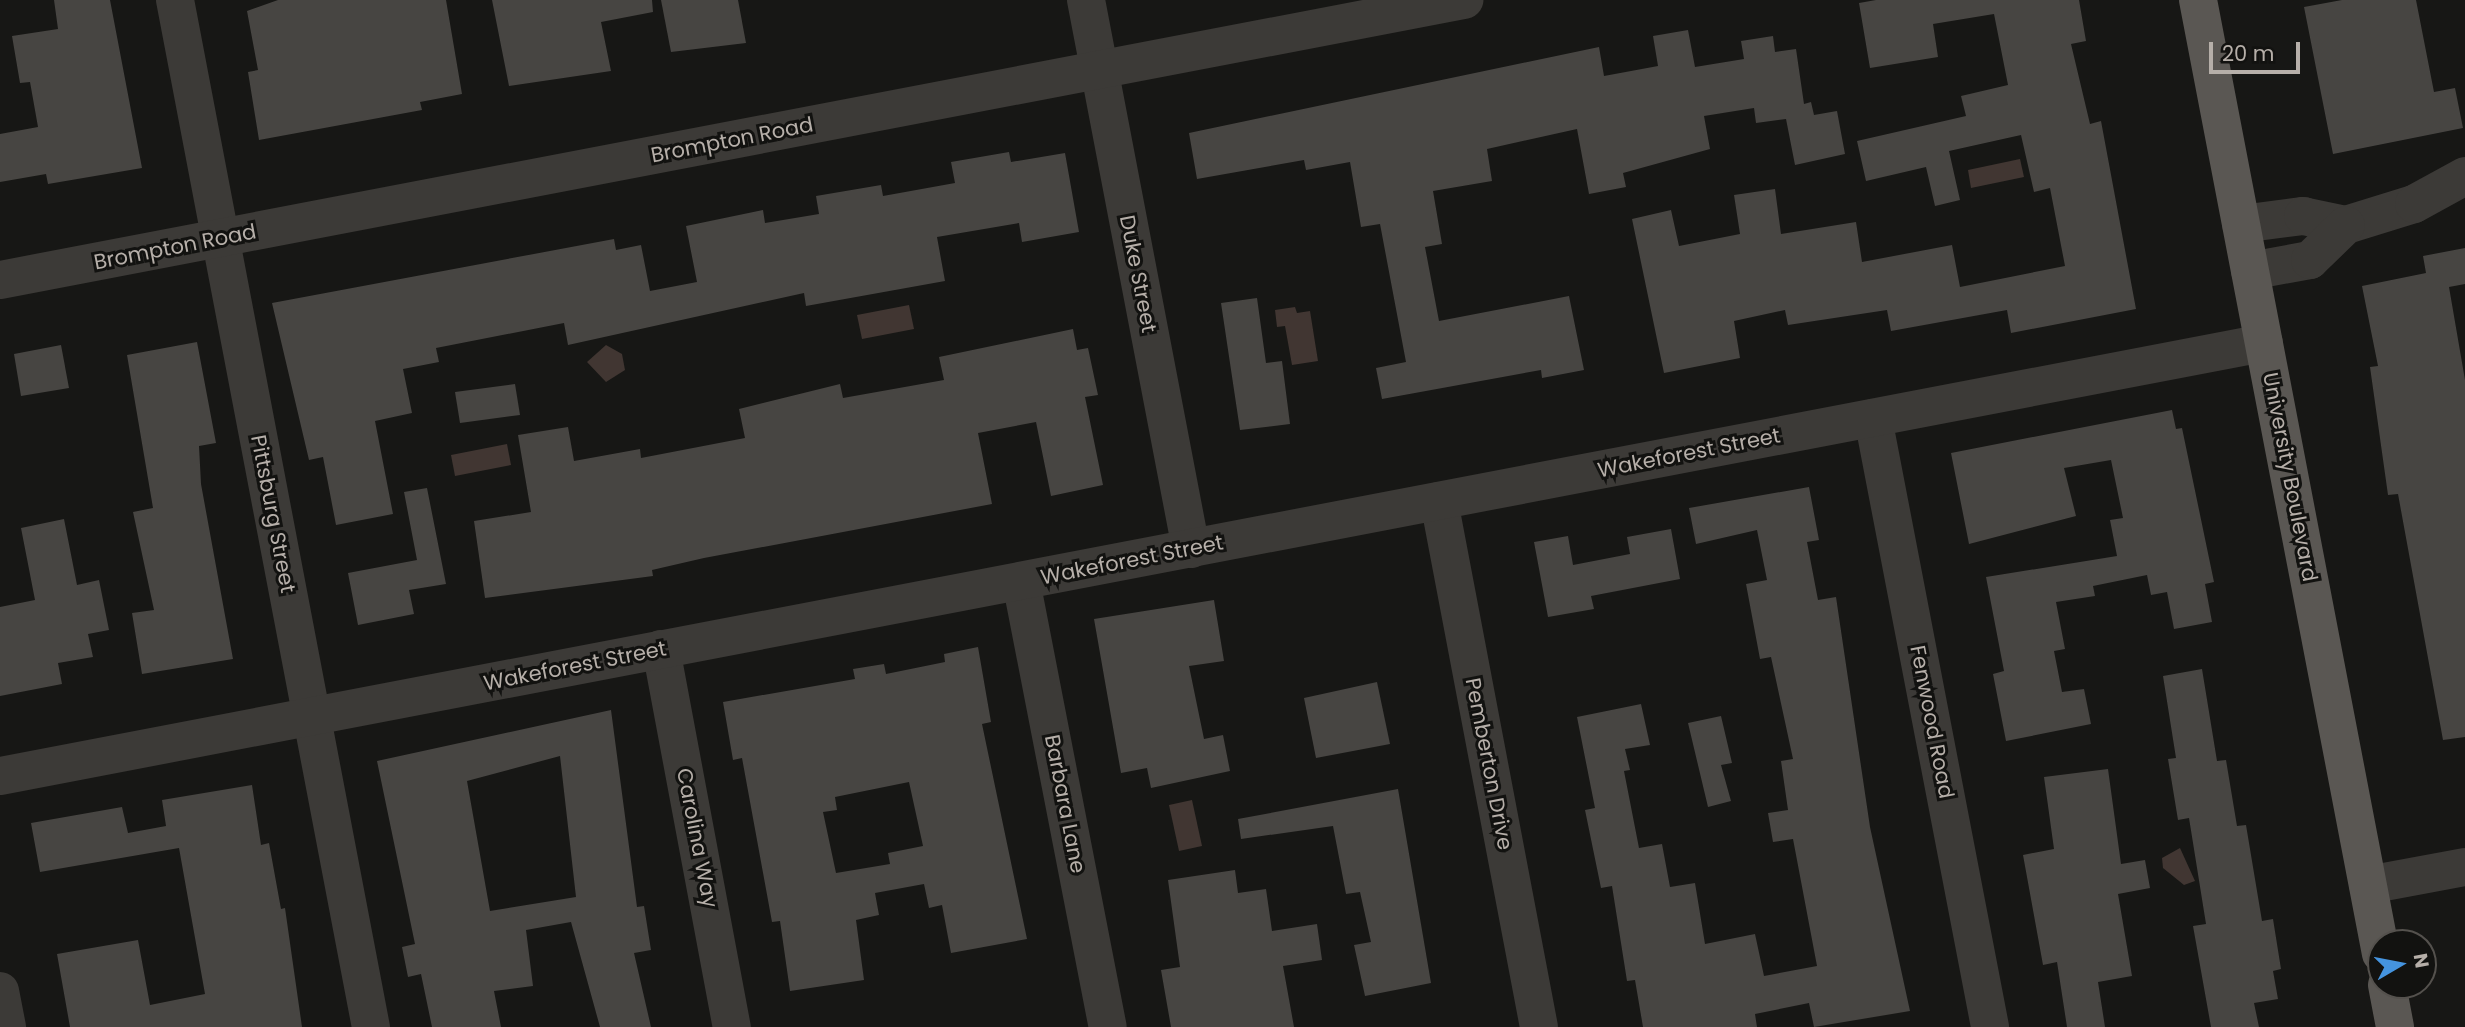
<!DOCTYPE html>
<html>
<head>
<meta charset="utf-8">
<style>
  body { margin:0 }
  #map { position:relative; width:2465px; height:1027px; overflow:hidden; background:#171715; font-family:Poppins,sans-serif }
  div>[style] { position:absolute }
  .water>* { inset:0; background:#413632 }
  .building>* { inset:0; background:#474542 }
  .minor>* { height:38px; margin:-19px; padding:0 19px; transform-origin:19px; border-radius:19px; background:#3c3a37 }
  .major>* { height:38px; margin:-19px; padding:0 19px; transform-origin:19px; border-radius:19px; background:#5a5753 }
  span { translate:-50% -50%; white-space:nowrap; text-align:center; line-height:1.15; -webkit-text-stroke:6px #121210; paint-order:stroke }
  .street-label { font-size:21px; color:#b6afa9 }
  .north { position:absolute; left:2367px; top:929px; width:70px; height:70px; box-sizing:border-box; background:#121210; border:2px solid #54514d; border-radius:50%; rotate:80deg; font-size:19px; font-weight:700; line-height:28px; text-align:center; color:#b6afa9 }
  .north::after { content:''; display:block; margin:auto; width:24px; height:32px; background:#4594df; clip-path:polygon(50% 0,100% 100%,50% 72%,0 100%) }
  .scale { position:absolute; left:2209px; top:42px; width:91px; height:32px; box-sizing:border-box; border:4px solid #b6afa9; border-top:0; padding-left:9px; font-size:21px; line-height:24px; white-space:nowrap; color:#b6afa9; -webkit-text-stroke:5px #121210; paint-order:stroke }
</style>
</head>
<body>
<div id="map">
  <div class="water">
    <i style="clip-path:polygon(2020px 159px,2024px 177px,1971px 188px,1968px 170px)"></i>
    <i style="clip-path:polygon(909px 305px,914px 329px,862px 339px,857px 315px)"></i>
    <i style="clip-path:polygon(1295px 307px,1297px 313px,1310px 311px,1318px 361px,1292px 365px,1285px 326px,1277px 327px,1275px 310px)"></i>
    <i style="clip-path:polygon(606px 345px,622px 354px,625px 370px,606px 382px,587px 362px)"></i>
    <i style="clip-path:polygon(507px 444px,511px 465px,455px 476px,451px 455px)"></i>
    <i style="clip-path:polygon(1192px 800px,1202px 846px,1179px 851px,1169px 805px)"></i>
    <i style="clip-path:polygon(2180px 848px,2195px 881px,2184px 885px,2163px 868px,2162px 858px)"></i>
  </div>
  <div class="building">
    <i style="clip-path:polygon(54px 0,110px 0,142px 168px,48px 184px,46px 174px,0 182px,0 134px,38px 127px,30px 82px,20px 83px,12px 36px,58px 29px)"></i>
    <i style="clip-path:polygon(278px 0,446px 0,462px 94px,420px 102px,422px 110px,259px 140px,248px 72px,258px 70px,247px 11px)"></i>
    <i style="clip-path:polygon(492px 0,652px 0,653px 12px,601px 22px,611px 71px,509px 86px)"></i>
    <i style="clip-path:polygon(661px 0,738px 0,746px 43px,671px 52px)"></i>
    <i style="clip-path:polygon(1876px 0,2079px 0,2086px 41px,2071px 44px,2090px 124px,2101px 121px,2136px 309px,2011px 333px,2007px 310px,1891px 331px,1887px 310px,1788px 325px,1785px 310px,1734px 321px,1740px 358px,1664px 373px,1632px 219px,1671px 210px,1679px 246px,1740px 234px,1734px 195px,1775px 189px,1781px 234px,1856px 222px,1862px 262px,1952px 245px,1960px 287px,2065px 266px,2050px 188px,2034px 192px,2021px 135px,1949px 151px,1960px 200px,1935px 206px,1926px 167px,1866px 181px,1857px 141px,1966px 116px,1961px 96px,2008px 85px,1994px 14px,1933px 24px,1938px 57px,1870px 68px,1859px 3px)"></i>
    <i style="clip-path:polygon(2342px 0,2416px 0,2434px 92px,2455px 88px,2463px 128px,2333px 154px,2304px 7px)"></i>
    <i style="clip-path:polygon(1688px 30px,1695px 67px,1744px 59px,1741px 41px,1773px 36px,1775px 52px,1796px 49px,1804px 104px,1811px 102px,1814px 115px,1837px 111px,1845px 154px,1795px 165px,1786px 119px,1756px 123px,1754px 108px,1704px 116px,1710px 149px,1623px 173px,1626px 187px,1589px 194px,1577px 129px,1487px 149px,1492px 181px,1433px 191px,1442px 244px,1425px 247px,1439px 321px,1569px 296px,1584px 370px,1542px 378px,1541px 370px,1382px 399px,1376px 368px,1406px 362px,1380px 224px,1361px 227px,1350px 162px,1306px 170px,1304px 160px,1197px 179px,1189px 133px,1599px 47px,1604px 76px,1658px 66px,1653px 36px)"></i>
    <i style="clip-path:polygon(1009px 152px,1011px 162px,1065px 153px,1079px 232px,1022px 242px,1019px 223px,937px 237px,945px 281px,806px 306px,804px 293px,568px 345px,564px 323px,436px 348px,439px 362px,403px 369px,412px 413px,375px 421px,393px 514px,336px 525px,323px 457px,309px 460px,272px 303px,614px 239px,616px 250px,641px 245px,650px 291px,697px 282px,686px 226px,763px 210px,765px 223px,819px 214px,816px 196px,881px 185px,883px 196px,955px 183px,951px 162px)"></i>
    <i style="clip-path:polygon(2465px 248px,2465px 284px,2449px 287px,2465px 380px,2465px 737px,2443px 740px,2398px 494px,2388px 495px,2370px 367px,2378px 366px,2362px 286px,2426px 273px,2423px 256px)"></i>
    <i style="clip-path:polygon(1257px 298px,1266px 363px,1282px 361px,1290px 424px,1240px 430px,1221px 303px)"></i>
    <i style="clip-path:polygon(1073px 329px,1077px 350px,1088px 348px,1098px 395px,1085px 397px,1103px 485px,1051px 496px,1036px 422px,978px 433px,992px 504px,704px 558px,652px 570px,653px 576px,485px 598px,474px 521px,531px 512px,518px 435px,568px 427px,574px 461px,640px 449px,641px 458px,745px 438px,739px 409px,840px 384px,843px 398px,944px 380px,939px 357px)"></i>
    <i style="clip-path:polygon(197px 342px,216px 443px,199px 446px,201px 484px,233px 659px,142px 674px,132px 613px,154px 610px,133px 512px,153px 508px,127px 355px)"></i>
    <i style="clip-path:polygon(61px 345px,69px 388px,21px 396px,14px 354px)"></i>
    <i style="clip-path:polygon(515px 384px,520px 415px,460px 423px,455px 392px)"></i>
    <i style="clip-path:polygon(2172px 410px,2176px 429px,2182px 428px,2214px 582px,2205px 584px,2212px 622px,2174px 629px,2167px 592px,2151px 595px,2147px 575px,2093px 586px,2095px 596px,2056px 602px,2065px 649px,2054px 651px,2062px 692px,2084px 689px,2091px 724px,2006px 741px,1993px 674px,2004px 671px,1986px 577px,2117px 556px,2110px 520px,2123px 518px,2111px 460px,2064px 468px,2076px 516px,1969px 544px,1951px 453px)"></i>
    <i style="clip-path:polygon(1809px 487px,1819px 540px,1807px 542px,1818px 600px,1836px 597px,1870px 827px,1910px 1011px,1814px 1027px,1809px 1003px,1755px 1014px,1757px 1027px,1643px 1027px,1635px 980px,1627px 981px,1612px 886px,1601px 888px,1585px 810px,1595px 808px,1577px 717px,1641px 704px,1650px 745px,1625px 749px,1630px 770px,1624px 771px,1639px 848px,1662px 844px,1670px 887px,1695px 883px,1705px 944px,1755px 934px,1764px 976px,1817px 966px,1793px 839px,1773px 842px,1768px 813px,1788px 810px,1781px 761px,1793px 759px,1771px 657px,1760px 659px,1746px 584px,1767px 580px,1757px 530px,1696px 544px,1689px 508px)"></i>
    <i style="clip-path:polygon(427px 488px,446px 584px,409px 590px,414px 614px,358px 625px,348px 573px,417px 560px,404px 492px)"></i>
    <i style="clip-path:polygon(64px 519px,77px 585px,99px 580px,109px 630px,88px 634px,93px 657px,58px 663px,62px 684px,0 696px,0 607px,35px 600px,21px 528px)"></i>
    <i style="clip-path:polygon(1671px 529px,1680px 579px,1591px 596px,1594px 609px,1548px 617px,1534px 542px,1568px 536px,1573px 565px,1630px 554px,1627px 537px)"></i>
    <i style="clip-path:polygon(1214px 600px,1224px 661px,1189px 666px,1204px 739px,1223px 735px,1230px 771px,1151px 788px,1147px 768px,1121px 773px,1094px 619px)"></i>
    <i style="clip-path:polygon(evenodd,978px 647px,991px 722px,982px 724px,1027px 939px,951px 953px,942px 905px,929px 908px,924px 884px,875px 893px,879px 915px,856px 920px,864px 980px,790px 991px,780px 921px,772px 922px,742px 758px,733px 760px,723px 702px,855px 679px,853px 669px,884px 664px,886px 674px,945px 662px,944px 654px,978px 647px,909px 782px,923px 846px,888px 853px,890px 864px,836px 873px,823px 812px,837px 810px,835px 797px,909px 782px)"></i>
    <i style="clip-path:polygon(2202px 669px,2217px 761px,2226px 760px,2237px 826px,2246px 825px,2262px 921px,2273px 919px,2281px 969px,2273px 971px,2278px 999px,2254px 1003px,2259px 1027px,2211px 1027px,2193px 926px,2206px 924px,2189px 818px,2178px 820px,2168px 759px,2176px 758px,2163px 676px)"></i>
    <i style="clip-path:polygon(1377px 682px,1390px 744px,1316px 758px,1304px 698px)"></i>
    <i style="clip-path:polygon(evenodd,611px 710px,637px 907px,644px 906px,651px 950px,634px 953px,651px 1027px,600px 1027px,571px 922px,526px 930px,533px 986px,494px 991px,501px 1027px,432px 1027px,421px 974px,408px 977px,402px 947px,415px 944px,377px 761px,611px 710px,560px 756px,576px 897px,490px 911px,467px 781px,560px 756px)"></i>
    <i style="clip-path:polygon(1721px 716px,1732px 763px,1721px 765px,1731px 801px,1708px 807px,1688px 723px)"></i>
    <i style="clip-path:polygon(2108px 769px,2121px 864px,2145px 860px,2150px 888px,2118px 894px,2132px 976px,2098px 982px,2105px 1027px,2067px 1027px,2057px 962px,2043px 965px,2023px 855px,2054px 849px,2044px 777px)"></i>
    <i style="clip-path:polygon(252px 785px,261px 845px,269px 843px,281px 909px,285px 908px,302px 1027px,70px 1027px,57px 954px,138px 940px,150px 1005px,205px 994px,179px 848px,40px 872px,31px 823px,122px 807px,128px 833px,166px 826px,162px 800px)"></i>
    <i style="clip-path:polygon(1398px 789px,1431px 983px,1365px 996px,1354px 945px,1371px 942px,1360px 892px,1346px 894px,1333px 826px,1241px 839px,1238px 819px)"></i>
    <i style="clip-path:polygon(1235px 870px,1238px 893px,1266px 889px,1272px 931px,1317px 924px,1322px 960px,1283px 966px,1294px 1027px,1171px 1027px,1161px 970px,1180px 967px,1168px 880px)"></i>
  </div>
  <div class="minor">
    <i style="left:175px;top:0;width:1046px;rotate:79.2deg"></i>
    <i style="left:1086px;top:0;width:559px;rotate:79.17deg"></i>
    <i style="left:2241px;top:224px;width:63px;rotate:-7.4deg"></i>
    <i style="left:2303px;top:216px;width:44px;rotate:11.8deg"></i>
    <i style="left:2346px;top:225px;width:71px;rotate:-17.2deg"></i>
    <i style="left:2414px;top:204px;width:58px;rotate:-28.8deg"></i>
    <i style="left:2250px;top:271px;width:61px;rotate:-10.4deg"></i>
    <i style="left:2310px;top:260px;width:50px;rotate:-44.2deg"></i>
    <i style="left:0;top:280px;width:1491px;rotate:-10.83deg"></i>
    <i style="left:1873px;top:418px;width:620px;rotate:79.12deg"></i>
    <i style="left:1439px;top:501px;width:535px;rotate:79.24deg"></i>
    <i style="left:1021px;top:581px;width:454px;rotate:79deg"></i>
    <i style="left:661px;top:649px;width:385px;rotate:79.4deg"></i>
    <i style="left:0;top:776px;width:2305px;rotate:-10.83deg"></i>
    <i style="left:2368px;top:885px;width:99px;rotate:-10.5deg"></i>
    <i style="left:0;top:991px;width:37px;rotate:79deg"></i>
  </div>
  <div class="major">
    <i style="left:2198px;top:0;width:971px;rotate:79.14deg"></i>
    <i style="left:2387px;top:985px;width:43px;rotate:79.2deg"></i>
  </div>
  <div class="street-label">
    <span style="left:732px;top:140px;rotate:-11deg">Brompton Road</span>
    <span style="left:175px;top:247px;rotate:-11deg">Brompton Road</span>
    <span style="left:1138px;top:274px;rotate:79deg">Duke Street</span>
    <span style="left:1689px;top:453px;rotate:-11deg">Wakeforest Street</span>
    <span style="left:2290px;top:477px;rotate:79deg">University Boulevard</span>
    <span style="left:273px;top:514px;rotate:79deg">Pittsburg Street</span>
    <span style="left:1132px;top:560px;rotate:-11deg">Wakeforest Street</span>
    <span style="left:575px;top:666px;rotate:-11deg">Wakeforest Street</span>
    <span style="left:1932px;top:722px;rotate:79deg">Fenwood Road</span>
    <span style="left:1489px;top:764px;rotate:79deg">Pemberton Drive</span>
    <span style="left:1065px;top:804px;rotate:79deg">Barbara Lane</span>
    <span style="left:697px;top:838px;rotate:79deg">Carolina Way</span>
  </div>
  <div class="north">N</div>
  <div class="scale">20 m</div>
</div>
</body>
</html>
